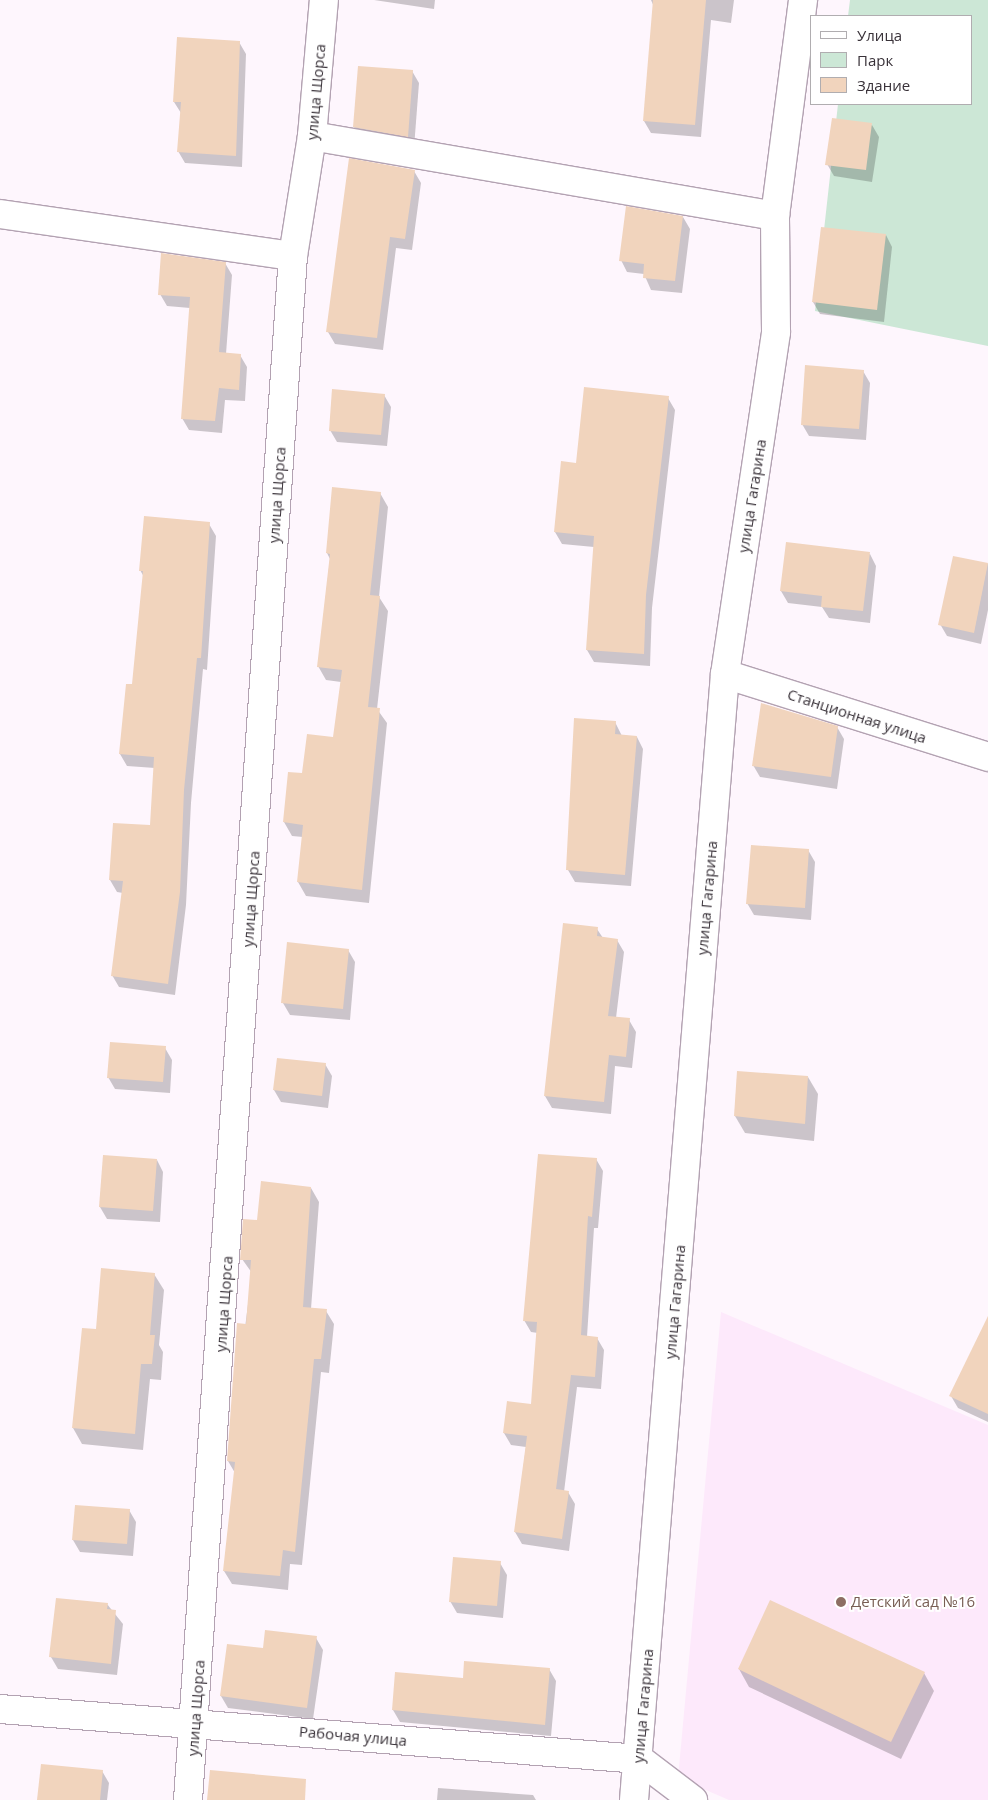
<!DOCTYPE html>
<html>
<head>
<meta charset="utf-8">
<style>
  body { margin:0 }
  #map { position:relative; width:988px; height:1800px; overflow:hidden; background:#fef6fd; font-family:"Open Sans",sans-serif }
  div>[style] { position:absolute }
  .built>* { inset:0; background:#fde9fb }
  .green>* { inset:0; background:#cce7d6 }
  .shadow>* { inset:0; background:#0003 }
  .building>* { inset:0; background:#f1d4bd }
  .roads { filter:drop-shadow(1px 0 #b3a2b2) drop-shadow(-1px 0 #b3a2b2) drop-shadow(0 1px #b3a2b2) drop-shadow(0 -1px #b3a2b2) }
  .minor>* { height:28px; margin:-14px; padding:0 14px; transform-origin:14px; border-radius:14px; background:#fff }
  .dots>* { width:14px; height:14px; translate:-50% -50%; box-sizing:border-box; border:2px solid #fff; border-radius:50% }
  span { translate:-50% -50%; white-space:nowrap; text-align:center; line-height:1.15; -webkit-text-stroke:4px #fff; paint-order:stroke }
  .street-label { font-size:15px; color:#393239 }
  .education-label { font-size:15px; color:#785e54 }
  .left { translate:0 -50%; text-align:left }
  .legend { position:absolute; left:810px; top:15px; width:162px; height:90px; box-sizing:border-box; background:#fff; border:1px solid #b0adb0; margin:0; padding:6px 9px; list-style:none; font-size:15px; color:#393239 }
  .legend li { display:flex; align-items:center; gap:10px; height:25px }
  .legend b { width:25px; border:1px solid #b0adb0 }
</style>
</head>
<body>
<div id="map">
  <div class="built">
    <i style="clip-path:polygon(721px 1312px,988px 1425px,988px 1800px,729px 1800px,678px 1778px)"></i>
  </div>
  <div class="green">
    <i style="clip-path:polygon(850px 0,988px 0,988px 346px,815px 311px,838px 104px,972px 104px,972px 16px,848px 16px)"></i>
  </div>
  <div class="shadow">
    <i style="clip-path:polygon(374px 0,435px 0,434px 9px)"></i>
    <i style="clip-path:polygon(734px 0,731px 23px,711px 20px,701px 137px,651px 133px,644px 121px,654px 7px,651px 0)"></i>
    <i style="clip-path:polygon(239px 42px,246px 54px,242px 167px,185px 163px,178px 151px,181px 113px,174px 102px)"></i>
    <i style="clip-path:polygon(412px 71px,419px 83px,414px 148px,361px 139px,354px 127px)"></i>
    <i style="clip-path:polygon(872px 125px,879px 137px,872px 182px,834px 176px,827px 164px)"></i>
    <i style="clip-path:polygon(414px 171px,421px 183px,412px 250px,396px 248px,383px 350px,335px 344px,328px 332px)"></i>
    <i style="clip-path:polygon(683px 217px,690px 229px,682px 293px,651px 290px,644px 274px,627px 272px,621px 260px)"></i>
    <i style="clip-path:polygon(886px 235px,892px 247px,884px 322px,820px 314px,813px 302px)"></i>
    <i style="clip-path:polygon(225px 263px,232px 275px,226px 354px,240px 355px,247px 367px,245px 401px,225px 400px,222px 433px,189px 430px,182px 418px,190px 308px,167px 306px,160px 294px)"></i>
    <i style="clip-path:polygon(863px 371px,870px 383px,866px 440px,809px 436px,802px 424px)"></i>
    <i style="clip-path:polygon(384px 395px,391px 407px,387px 446px,337px 442px,330px 430px)"></i>
    <i style="clip-path:polygon(668px 398px,675px 410px,652px 608px,650px 666px,594px 662px,587px 650px,594px 547px,562px 544px,555px 532px,577px 464px)"></i>
    <i style="clip-path:polygon(380px 493px,388px 507px,379px 597px,388px 611px,377px 709px,387px 723px,369px 903px,306px 896px,298px 882px,303px 837px,292px 836px,284px 822px,289px 773px,303px 775px,334px 739px,341px 682px,326px 680px,318px 666px,330px 559px,327px 553px)"></i>
    <i style="clip-path:polygon(209px 524px,216px 536px,207px 670px,203px 669px,191px 803px,186px 905px,175px 995px,119px 987px,112px 975px,123px 893px,117px 892px,110px 880px,114px 824px,151px 827px,155px 768px,127px 766px,120px 754px,133px 685px,144px 577px,140px 570px)"></i>
    <i style="clip-path:polygon(870px 554px,876px 566px,870px 623px,829px 618px,822px 607px,788px 603px,781px 591px)"></i>
    <i style="clip-path:polygon(954px 557px,988px 564px,988px 610px,981px 644px,947px 636px,940px 624px)"></i>
    <i style="clip-path:polygon(615px 722px,622px 736px,637px 737px,643px 749px,631px 886px,575px 882px,568px 870px)"></i>
    <i style="clip-path:polygon(837px 727px,844px 739px,837px 789px,760px 777px,753px 765px)"></i>
    <i style="clip-path:polygon(808px 850px,815px 862px,811px 920px,754px 915px,747px 903px)"></i>
    <i style="clip-path:polygon(597px 929px,603px 938px,617px 940px,624px 952px,616px 1018px,629px 1020px,636px 1032px,632px 1068px,615px 1066px,611px 1114px,552px 1108px,545px 1096px)"></i>
    <i style="clip-path:polygon(348px 950px,355px 962px,350px 1020px,290px 1015px,283px 1003px)"></i>
    <i style="clip-path:polygon(165px 1048px,172px 1060px,170px 1093px,115px 1089px,108px 1077px)"></i>
    <i style="clip-path:polygon(325px 1064px,332px 1076px,328px 1108px,281px 1102px,274px 1090px)"></i>
    <i style="clip-path:polygon(808px 1077px,818px 1094px,814px 1141px,745px 1133px,735px 1116px)"></i>
    <i style="clip-path:polygon(596px 1159px,603px 1171px,598px 1228px,594px 1228px,587px 1337px,597px 1338px,604px 1350px,601px 1389px,577px 1387px,564px 1492px,568px 1492px,575px 1504px,569px 1551px,522px 1544px,515px 1532px,526px 1447px,511px 1445px,504px 1433px,532px 1406px,538px 1333px,531px 1332px,524px 1320px)"></i>
    <i style="clip-path:polygon(157px 1160px,163px 1172px,160px 1222px,107px 1219px,100px 1207px)"></i>
    <i style="clip-path:polygon(311px 1188px,319px 1202px,311px 1309px,326px 1311px,334px 1324px,329px 1373px,321px 1372px,302px 1565px,290px 1564px,288px 1590px,232px 1584px,224px 1571px,235px 1473px,228px 1461px,252px 1273px,242px 1259px,258px 1221px)"></i>
    <i style="clip-path:polygon(154px 1274px,164px 1290px,159px 1345px,163px 1352px,161px 1380px,150px 1379px,143px 1450px,82px 1444px,73px 1428px,97px 1331px)"></i>
    <i style="clip-path:polygon(988px 1319px,988px 1422px,958px 1408px,951px 1396px)"></i>
    <i style="clip-path:polygon(129px 1510px,136px 1522px,133px 1556px,80px 1552px,73px 1540px)"></i>
    <i style="clip-path:polygon(500px 1563px,507px 1575px,503px 1618px,457px 1613px,450px 1601px)"></i>
    <i style="clip-path:polygon(107px 1604px,123px 1624px,117px 1675px,58px 1669px,51px 1657px)"></i>
    <i style="clip-path:polygon(316px 1638px,323px 1650px,313px 1719px,228px 1708px,221px 1696px,264px 1650px)"></i>
    <i style="clip-path:polygon(549px 1669px,556px 1681px,551px 1736px,400px 1722px,393px 1710px)"></i>
    <i style="clip-path:polygon(739px 1669px,924px 1673px,934px 1691px,901px 1759px,749px 1687px)"></i>
    <i style="clip-path:polygon(102px 1771px,109px 1783px,107px 1800px,39px 1800px)"></i>
    <i style="clip-path:polygon(438px 1788px,533px 1795px,536px 1800px,437px 1800px)"></i>
  </div>
  <div class="building">
    <i style="clip-path:polygon(653px 0,706px 0,695px 125px,643px 121px)"></i>
    <i style="clip-path:polygon(177px 37px,240px 41px,236px 156px,177px 152px,181px 102px,173px 102px)"></i>
    <i style="clip-path:polygon(358px 66px,413px 70px,408px 137px,353px 127px)"></i>
    <i style="clip-path:polygon(832px 118px,872px 123px,866px 170px,825px 165px)"></i>
    <i style="clip-path:polygon(349px 158px,415px 170px,405px 239px,390px 237px,377px 338px,326px 332px)"></i>
    <i style="clip-path:polygon(626px 206px,683px 216px,675px 281px,643px 278px,644px 264px,619px 261px)"></i>
    <i style="clip-path:polygon(821px 227px,886px 234px,877px 310px,812px 302px)"></i>
    <i style="clip-path:polygon(161px 253px,226px 262px,219px 352px,241px 354px,239px 390px,219px 388px,215px 421px,181px 419px,190px 297px,158px 295px)"></i>
    <i style="clip-path:polygon(805px 365px,864px 370px,859px 429px,801px 425px)"></i>
    <i style="clip-path:polygon(584px 387px,669px 396px,646px 595px,644px 654px,586px 650px,594px 536px,554px 532px,561px 461px,576px 463px)"></i>
    <i style="clip-path:polygon(332px 389px,385px 394px,381px 435px,329px 431px)"></i>
    <i style="clip-path:polygon(332px 487px,381px 492px,370px 595px,380px 596px,368px 707px,380px 708px,362px 890px,297px 882px,303px 825px,283px 822px,288px 772px,302px 773px,307px 734px,333px 737px,342px 670px,317px 667px,330px 554px,326px 553px)"></i>
    <i style="clip-path:polygon(144px 516px,210px 522px,201px 658px,197px 658px,184px 790px,180px 892px,168px 984px,111px 976px,123px 881px,109px 880px,113px 823px,150px 825px,154px 757px,119px 754px,126px 684px,132px 684px,143px 571px,139px 571px)"></i>
    <i style="clip-path:polygon(786px 542px,870px 552px,863px 611px,821px 607px,822px 596px,780px 591px)"></i>
    <i style="clip-path:polygon(953px 556px,988px 563px,974px 633px,938px 625px)"></i>
    <i style="clip-path:polygon(761px 703px,838px 726px,831px 777px,752px 766px)"></i>
    <i style="clip-path:polygon(574px 718px,616px 721px,615px 734px,637px 736px,625px 875px,566px 870px)"></i>
    <i style="clip-path:polygon(751px 845px,809px 849px,805px 908px,746px 904px)"></i>
    <i style="clip-path:polygon(563px 923px,598px 927px,597px 936px,618px 939px,608px 1016px,630px 1018px,626px 1057px,609px 1055px,604px 1102px,544px 1096px)"></i>
    <i style="clip-path:polygon(287px 942px,349px 949px,343px 1009px,281px 1003px)"></i>
    <i style="clip-path:polygon(110px 1042px,166px 1046px,163px 1082px,107px 1078px)"></i>
    <i style="clip-path:polygon(277px 1058px,326px 1063px,322px 1096px,273px 1090px)"></i>
    <i style="clip-path:polygon(737px 1071px,808px 1076px,805px 1124px,734px 1116px)"></i>
    <i style="clip-path:polygon(538px 1154px,597px 1158px,592px 1217px,588px 1216px,581px 1335px,598px 1337px,595px 1377px,571px 1375px,556px 1489px,569px 1491px,562px 1539px,514px 1532px,527px 1436px,503px 1433px,507px 1401px,531px 1404px,537px 1322px,523px 1321px)"></i>
    <i style="clip-path:polygon(103px 1155px,157px 1159px,153px 1211px,99px 1207px)"></i>
    <i style="clip-path:polygon(261px 1181px,311px 1187px,303px 1307px,327px 1309px,321px 1359px,314px 1359px,295px 1552px,283px 1550px,280px 1576px,223px 1571px,235px 1462px,227px 1461px,237px 1323px,246px 1324px,251px 1260px,240px 1260px,243px 1219px,257px 1220px)"></i>
    <i style="clip-path:polygon(101px 1268px,155px 1273px,150px 1335px,155px 1335px,152px 1364px,141px 1364px,135px 1434px,72px 1428px,82px 1328px,96px 1329px)"></i>
    <i style="clip-path:polygon(988px 1316px,988px 1414px,949px 1396px)"></i>
    <i style="clip-path:polygon(75px 1505px,130px 1509px,127px 1544px,72px 1540px)"></i>
    <i style="clip-path:polygon(453px 1557px,501px 1561px,497px 1606px,449px 1602px)"></i>
    <i style="clip-path:polygon(56px 1598px,108px 1603px,107px 1609px,116px 1610px,111px 1664px,49px 1657px)"></i>
    <i style="clip-path:polygon(770px 1600px,925px 1672px,891px 1742px,738px 1669px)"></i>
    <i style="clip-path:polygon(265px 1630px,317px 1636px,307px 1708px,220px 1696px,227px 1644px,263px 1648px)"></i>
    <i style="clip-path:polygon(464px 1661px,550px 1668px,545px 1725px,392px 1710px,395px 1672px,463px 1678px)"></i>
    <i style="clip-path:polygon(41px 1764px,103px 1770px,100px 1800px,37px 1800px)"></i>
    <i style="clip-path:polygon(210px 1770px,306px 1779px,305px 1800px,207px 1800px)"></i>
  </div>
  <div class="roads">
    <div class="minor">
      <i style="left:312px;top:136px;width:470px;rotate:9.8deg"></i>
      <i style="left:0;top:214px;width:296px;rotate:8.2deg"></i>
      <i style="left:725px;top:674px;width:276px;rotate:17.5deg"></i>
      <i style="left:0;top:1709px;width:641px;rotate:4.47deg"></i>
      <i style="left:639px;top:1759px;width:68px;rotate:37.2deg"></i>
      <i style="left:188px;top:1800px;width:1548px;rotate:-86.11deg"></i>
      <i style="left:293px;top:256px;width:121px;rotate:-81deg"></i>
      <i style="left:312px;top:136px;width:137px;rotate:-85deg"></i>
      <i style="left:634px;top:1800px;width:1130px;rotate:-85.38deg"></i>
      <i style="left:725px;top:674px;width:346px;rotate:-81.5deg"></i>
      <i style="left:776px;top:332px;width:116px;rotate:-90.5deg"></i>
      <i style="left:775px;top:216px;width:218px;rotate:-82.6deg"></i>
    </div>
  </div>
  <div class="dots">
    <i style="left:841px;top:1602px;background:#8d6e63"></i>
  </div>
  <div class="street-label">
    <span style="left:316px;top:92px;rotate:-85deg">улица Щорса</span>
    <span style="left:277px;top:495px;rotate:-86deg">улица Щорса</span>
    <span style="left:752px;top:496px;rotate:-81deg">улица Гагарина</span>
    <span style="left:857px;top:716px;rotate:18deg">Станционная улица</span>
    <span style="left:707px;top:898px;rotate:-85deg">улица Гагарина</span>
    <span style="left:251px;top:899px;rotate:-86deg">улица Щорса</span>
    <span style="left:675px;top:1302px;rotate:-85deg">улица Гагарина</span>
    <span style="left:224px;top:1304px;rotate:-86deg">улица Щорса</span>
    <span style="left:643px;top:1706px;rotate:-85deg">улица Гагарина</span>
    <span style="left:196px;top:1708px;rotate:-86deg">улица Щорса</span>
    <span style="left:353px;top:1736px;rotate:5deg">Рабочая улица</span>
  </div>
  <div class="education-label">
    <span class="left" style="left:851px;top:1602px">Детский сад №16</span>
  </div>
  <ul class="legend">
  <li><b style="height:6px;background:#fff"></b>Улица</li>
  <li><b style="height:14px;background:#cce7d6"></b>Парк</li>
  <li><b style="height:14px;background:#f1d4bd"></b>Здание</li>
  </ul>
</div>
</body>
</html>
